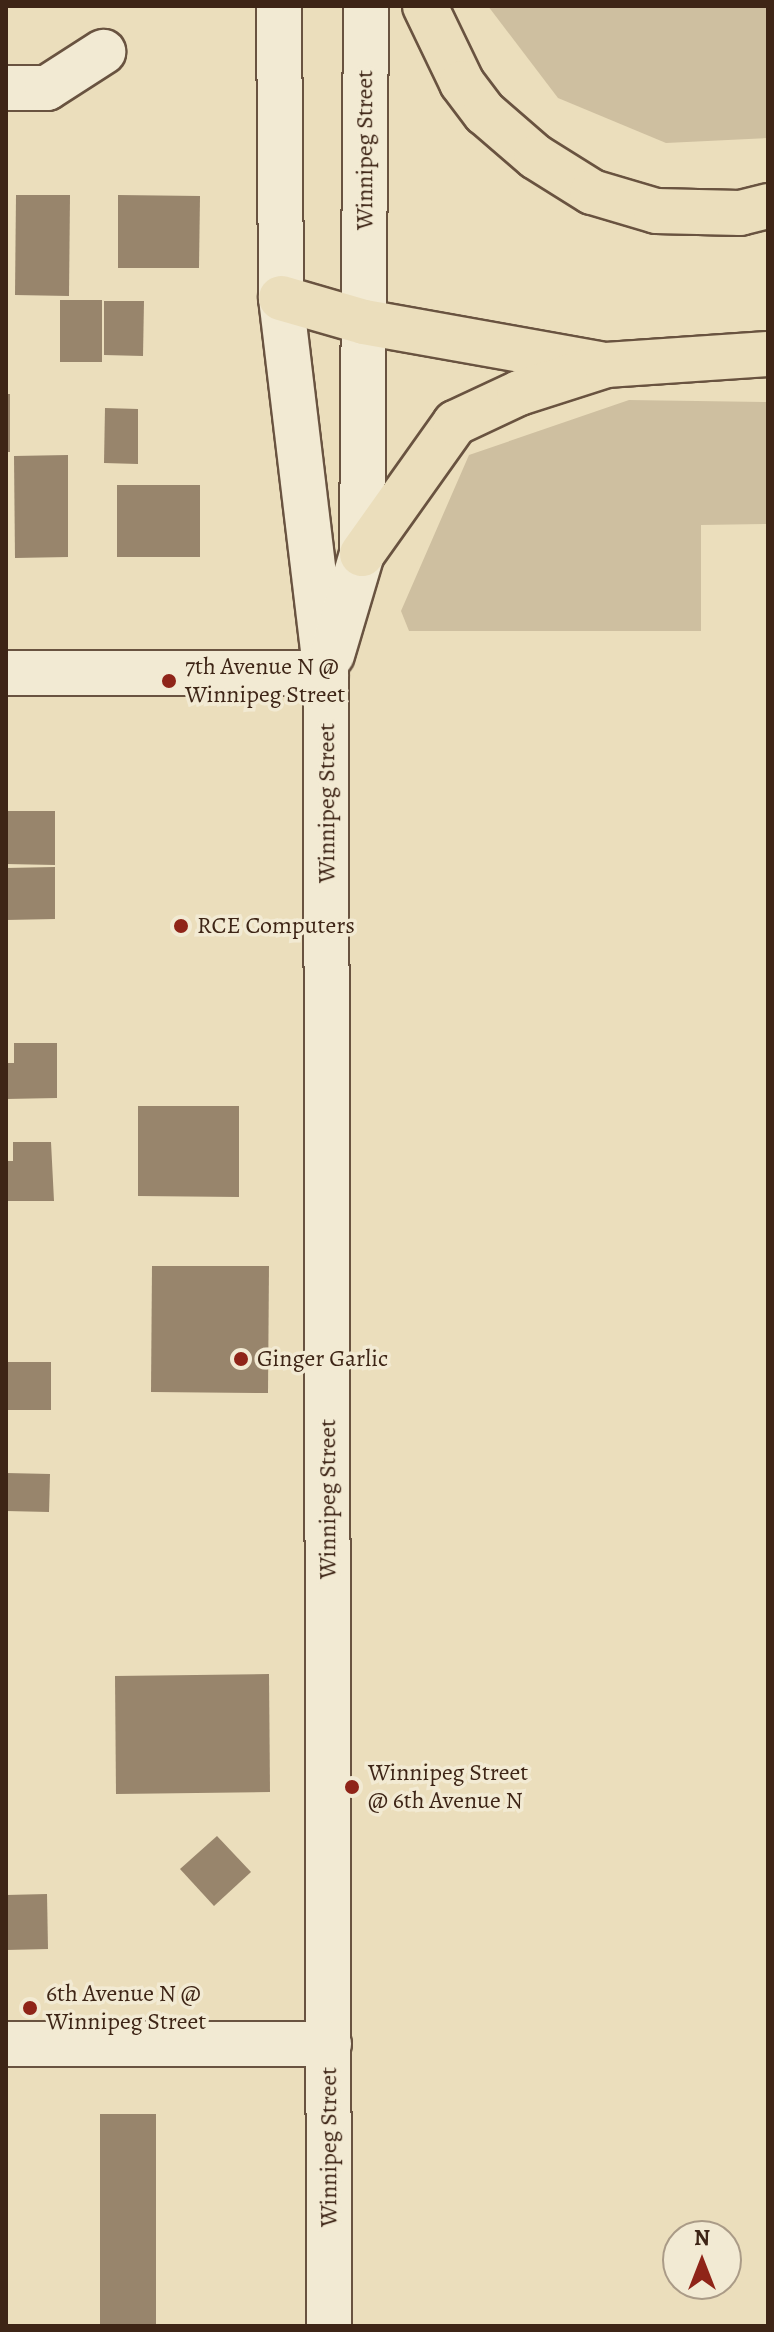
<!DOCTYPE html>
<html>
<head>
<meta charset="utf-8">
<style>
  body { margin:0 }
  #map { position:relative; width:774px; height:2332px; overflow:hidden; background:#ebdebc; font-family:Alegreya,serif }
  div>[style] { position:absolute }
  .green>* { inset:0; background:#cebfa0 }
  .building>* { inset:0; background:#98856c }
  .roads { filter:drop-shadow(2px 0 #695340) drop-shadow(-2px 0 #695340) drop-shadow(0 2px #695340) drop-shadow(0 -2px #695340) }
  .street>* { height:44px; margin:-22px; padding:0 22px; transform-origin:22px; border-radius:22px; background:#f2ead3 }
  .secondary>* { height:44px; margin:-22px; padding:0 22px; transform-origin:22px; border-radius:22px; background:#f2ead3 }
  .highway>* { height:44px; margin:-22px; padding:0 22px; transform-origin:22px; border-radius:22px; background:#ebdebc }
  .dots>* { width:22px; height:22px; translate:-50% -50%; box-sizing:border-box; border:4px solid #f2ead3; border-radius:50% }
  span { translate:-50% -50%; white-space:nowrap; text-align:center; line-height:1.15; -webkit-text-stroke:7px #f2ead3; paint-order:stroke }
  .street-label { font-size:24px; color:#3e2516 }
  .poi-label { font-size:24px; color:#3e2516 }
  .left { translate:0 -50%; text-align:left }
  .frame { position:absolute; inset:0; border:8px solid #3e2516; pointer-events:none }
  .north { position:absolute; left:662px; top:2220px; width:80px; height:80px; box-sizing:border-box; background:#f2ead3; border:2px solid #aa9b87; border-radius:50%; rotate:0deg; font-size:22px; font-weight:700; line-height:32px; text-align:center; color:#3e2516 }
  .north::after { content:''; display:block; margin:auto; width:28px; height:36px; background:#8f2418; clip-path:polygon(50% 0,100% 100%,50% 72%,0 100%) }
</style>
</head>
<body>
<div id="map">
  <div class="green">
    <i style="clip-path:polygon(488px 6px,768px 6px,768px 138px,666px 143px,558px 98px)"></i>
    <i style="clip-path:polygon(629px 400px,768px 402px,768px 524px,701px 525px,701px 631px,409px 631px,401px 611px,469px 455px)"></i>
  </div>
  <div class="building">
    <i style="clip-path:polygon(16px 195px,70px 195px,69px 296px,15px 295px)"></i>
    <i style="clip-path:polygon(118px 195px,200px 196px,199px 268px,118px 268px)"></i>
    <i style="clip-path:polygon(60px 300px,102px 300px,102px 362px,60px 362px)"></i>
    <i style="clip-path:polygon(104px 301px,144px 301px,143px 356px,104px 355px)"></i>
    <i style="clip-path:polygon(6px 394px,10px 394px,10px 452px,6px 452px)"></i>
    <i style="clip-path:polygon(105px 408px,138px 409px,138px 464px,104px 463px)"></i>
    <i style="clip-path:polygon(68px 455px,68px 557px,15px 558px,14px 456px)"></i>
    <i style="clip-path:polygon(117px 485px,200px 485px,200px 557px,117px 557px)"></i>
    <i style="clip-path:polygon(6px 811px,55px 811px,55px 865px,6px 864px)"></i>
    <i style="clip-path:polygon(55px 867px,55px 919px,6px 920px,6px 868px)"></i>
    <i style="clip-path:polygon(14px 1043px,57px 1043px,57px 1098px,6px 1099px,6px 1063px,14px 1063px)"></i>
    <i style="clip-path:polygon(138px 1106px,239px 1106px,239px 1197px,138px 1196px)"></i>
    <i style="clip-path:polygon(13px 1142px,51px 1142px,54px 1201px,6px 1201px,6px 1161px,13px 1161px)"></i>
    <i style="clip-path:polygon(152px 1266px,269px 1266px,268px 1393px,151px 1392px)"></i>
    <i style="clip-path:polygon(6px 1362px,51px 1362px,51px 1410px,6px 1410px)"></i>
    <i style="clip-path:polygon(6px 1473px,50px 1474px,49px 1512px,6px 1511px)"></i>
    <i style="clip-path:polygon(269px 1674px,270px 1792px,116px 1794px,115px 1676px)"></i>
    <i style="clip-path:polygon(217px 1836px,251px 1872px,214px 1906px,180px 1869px)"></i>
    <i style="clip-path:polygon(47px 1894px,48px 1949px,6px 1950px,6px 1895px)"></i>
    <i style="clip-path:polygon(100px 2114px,156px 2114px,156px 2326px,100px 2326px)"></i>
  </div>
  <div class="roads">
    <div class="street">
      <i style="left:6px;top:88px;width:41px"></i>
      <i style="left:47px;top:88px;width:67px;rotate:-32.7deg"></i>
      <i style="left:6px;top:673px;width:320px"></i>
    </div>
    <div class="secondary">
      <i style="left:279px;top:6px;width:292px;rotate:89.6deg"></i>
      <i style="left:281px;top:298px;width:378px;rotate:83.2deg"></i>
      <i style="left:326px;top:673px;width:1653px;rotate:89.9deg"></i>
      <i style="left:332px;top:655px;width:105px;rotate:-73.5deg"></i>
      <i style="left:362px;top:554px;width:548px;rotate:-89.58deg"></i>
      <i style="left:6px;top:2044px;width:323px"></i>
    </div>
    <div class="highway">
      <i style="left:425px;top:6px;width:85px;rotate:64.3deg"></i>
      <i style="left:462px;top:83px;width:38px;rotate:53deg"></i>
      <i style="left:485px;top:113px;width:67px;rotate:40.8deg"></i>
      <i style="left:536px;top:157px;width:66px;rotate:32deg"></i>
      <i style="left:592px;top:192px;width:67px;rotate:16.5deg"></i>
      <i style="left:656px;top:211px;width:84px;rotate:1.4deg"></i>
      <i style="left:740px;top:213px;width:29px;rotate:-14deg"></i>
      <i style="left:281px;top:298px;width:86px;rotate:16.1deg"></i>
      <i style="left:364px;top:322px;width:240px;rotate:10.1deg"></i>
      <i style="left:362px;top:554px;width:161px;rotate:-54.6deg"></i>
      <i style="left:455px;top:423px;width:71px;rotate:-25.1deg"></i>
      <i style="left:519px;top:393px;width:91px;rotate:-17.8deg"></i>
      <i style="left:606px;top:365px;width:162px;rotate:-3.9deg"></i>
    </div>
  </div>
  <div class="dots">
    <i style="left:169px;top:681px;background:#8f2418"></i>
    <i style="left:181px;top:926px;background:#8f2418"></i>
    <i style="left:241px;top:1359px;background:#8f2418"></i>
    <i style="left:352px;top:1787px;background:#8f2418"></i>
    <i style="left:30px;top:2008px;background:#8f2418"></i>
  </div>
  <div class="street-label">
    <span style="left:365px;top:150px;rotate:-90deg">Winnipeg Street</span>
    <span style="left:327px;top:803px;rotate:-90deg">Winnipeg Street</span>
    <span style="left:328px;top:1499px;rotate:-90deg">Winnipeg Street</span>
    <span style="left:329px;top:2147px;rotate:-90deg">Winnipeg Street</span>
  </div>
  <div class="poi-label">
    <span class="left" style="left:185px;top:681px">7th Avenue N @<br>Winnipeg Street</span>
    <span class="left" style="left:197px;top:926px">RCE Computers</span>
    <span class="left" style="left:257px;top:1359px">Ginger Garlic</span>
    <span class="left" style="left:368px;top:1787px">Winnipeg Street<br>@ 6th Avenue N</span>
    <span class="left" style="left:46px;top:2008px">6th Avenue N @<br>Winnipeg Street</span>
  </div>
  <div class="frame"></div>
  <div class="north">N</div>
</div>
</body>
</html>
